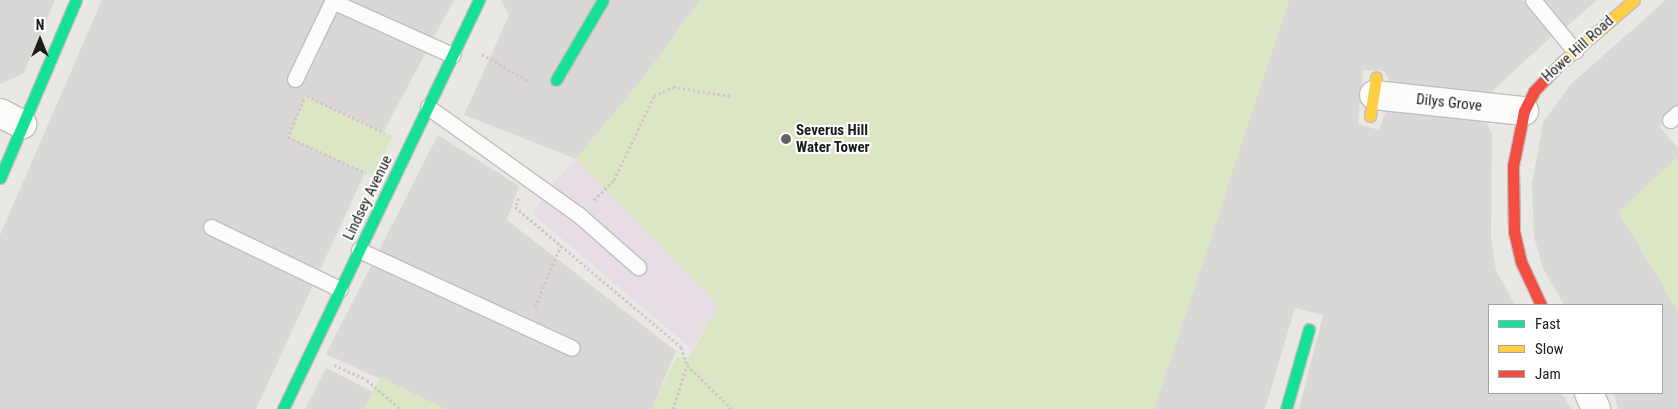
<!DOCTYPE html>
<html>
<head>
<meta charset="utf-8">
<style>
  body { margin:0 }
  #map { position:relative; width:1678px; height:409px; overflow:hidden; background:#eae8e5; font-family:"Roboto Condensed",sans-serif }
  div>[style] { position:absolute }
  .residential>* { inset:0; background:#d9d8d6 }
  .industrial>* { inset:0; background:#e7dde5 }
  .grass>* { inset:0; background:#dbe6c5 }
  .path>* { height:3px; margin-top:-1.5px; transform-origin:0; background:repeating-linear-gradient(90deg,#d4c6c6 0 2.5px,transparent 0 5px) }
  .roads { filter:drop-shadow(1px 0 #c0bfbd) drop-shadow(-1px 0 #c0bfbd) drop-shadow(0 1px #c0bfbd) drop-shadow(0 -1px #c0bfbd) }
  .lane>* { height:15px; margin:-7.5px; padding:0 7.5px; transform-origin:7.5px; border-radius:7.5px; background:#fcfcfb }
  .street>* { height:28px; margin:-14px; padding:0 14px; transform-origin:14px; border-radius:14px; background:#fcfcfb }
  .fast>* { height:11px; margin:-5.5px; padding:0 5.5px; transform-origin:5.5px; border-radius:5.5px; background:#16e098 }
  .slow>* { height:11px; margin:-5.5px; padding:0 5.5px; transform-origin:5.5px; border-radius:5.5px; background:#ffcf43 }
  .jam>* { height:11px; margin:-5.5px; padding:0 5.5px; transform-origin:5.5px; border-radius:5.5px; background:#f24e42 }
  .dots>* { width:14px; height:14px; translate:-50% -50%; box-sizing:border-box; border:2px solid #fff; border-radius:50% }
  span { translate:-50% -50%; white-space:nowrap; text-align:center; line-height:1.15; -webkit-text-stroke:4px #fff; paint-order:stroke }
  .street-label { font-size:15px; color:#1c1c1c }
  .poi-label { font-size:15px; color:#1c1c1c; font-weight:700 }
  .left { translate:0 -50%; text-align:left }
  .legend { position:absolute; left:1488px; top:304px; width:175px; height:90px; box-sizing:border-box; background:#fff; border:1px solid #a4a4a4; margin:0; padding:6px 9px; list-style:none; font-size:15px; color:#1c1c1c }
  .legend li { display:flex; align-items:center; gap:10px; height:25px }
  .legend b { width:25px; border:1px solid #a4a4a4 }
  .north { position:absolute; left:15px; top:15px; width:50px; height:50px; -webkit-text-stroke:4px #fff; paint-order:stroke; rotate:0deg; font-size:14px; font-weight:700; line-height:20px; text-align:center; color:#1c1c1c }
  .north::after { content:''; display:block; margin:auto; width:18px; height:22px; background:#1c1c1c; clip-path:polygon(50% 0,100% 100%,50% 72%,0 100%) }
</style>
</head>
<body>
<div id="map">
  <div class="residential">
    <i style="clip-path:polygon(0 0,55px 0,23px 74px,0 84px)"></i>
    <i style="clip-path:polygon(102px 0,454px 0,386px 127px,256px 409px,0 409px,0 235px)"></i>
    <i style="clip-path:polygon(501px 0,700px 0,644px 77px,576px 159px,464px 115px,509px 15px)"></i>
    <i style="clip-path:polygon(1289px 0,1523px 0,1552px 36px,1490px 93px,1390px 82px,1384px 71px,1363px 70px,1358px 124px,1379px 130px,1386px 111px,1486px 122px,1492px 133px,1491px 237px,1496px 270px,1515px 305px,1489px 305px,1489px 393px,1562px 393px,1571px 409px,1299px 409px,1323px 315px,1295px 308px,1265px 409px,1154px 409px)"></i>
    <i style="clip-path:polygon(1542px 0,1597px 0,1566px 27px)"></i>
    <i style="clip-path:polygon(1666px 0,1678px 0,1678px 109px,1659px 126px,1678px 148px,1678px 157px,1619px 212px,1678px 311px,1678px 409px,1618px 409px,1614px 393px,1662px 393px,1662px 305px,1564px 305px,1543px 268px,1534px 237px,1532px 184px,1543px 122px,1571px 84px)"></i>
    <i style="clip-path:polygon(438px 135px,519px 186px,507px 220px,676px 351px,652px 409px,445px 409px,326px 354px)"></i>
    <i style="clip-path:polygon(326px 368px,373px 392px,364px 409px,305px 409px)"></i>
  </div>
  <div class="industrial">
    <i style="clip-path:polygon(576px 159px,719px 306px,692px 349px,533px 214px,546px 191px)"></i>
  </div>
  <div class="grass">
    <i style="clip-path:polygon(700px 0,1289px 0,1154px 409px,652px 409px,676px 357px,688px 358px,719px 306px,576px 159px,644px 77px)"></i>
    <i style="clip-path:polygon(306px 96px,393px 136px,373px 176px,288px 137px)"></i>
    <i style="clip-path:polygon(1678px 157px,1678px 311px,1619px 212px)"></i>
    <i style="clip-path:polygon(380px 377px,445px 409px,364px 409px)"></i>
  </div>
  <div class="path">
    <i style="left:482px;top:54px;width:53px;rotate:30.4deg"></i>
    <i style="left:307px;top:96px;width:86px;rotate:25.4deg"></i>
    <i style="left:304px;top:99px;width:41px;rotate:112.8deg"></i>
    <i style="left:288px;top:137px;width:86px;rotate:24.8deg"></i>
    <i style="left:519px;top:198px;width:10px;rotate:114deg"></i>
    <i style="left:515px;top:207px;width:217px;rotate:40.1deg"></i>
    <i style="left:681px;top:347px;width:19px;rotate:72deg"></i>
    <i style="left:687px;top:365px;width:63px;rotate:44.4deg"></i>
    <i style="left:594px;top:200px;width:28px;rotate:-45deg"></i>
    <i style="left:614px;top:180px;width:93px;rotate:-64.5deg"></i>
    <i style="left:654px;top:96px;width:21px;rotate:-25deg"></i>
    <i style="left:673px;top:87px;width:60px;rotate:8.7deg"></i>
    <i style="left:535px;top:307px;width:67px;rotate:-67.2deg"></i>
    <i style="left:334px;top:365px;width:36px;rotate:24deg"></i>
    <i style="left:367px;top:380px;width:44px;rotate:41.3deg"></i>
    <i style="left:673px;top:409px;width:46px;rotate:-72.3deg"></i>
  </div>
  <div class="roads">
    <div class="lane">
      <i style="left:1533px;top:0;width:66px;rotate:50.5deg"></i>
      <i style="left:332px;top:1px;width:132px;rotate:24.2deg"></i>
      <i style="left:295px;top:79px;width:88px;rotate:-64.3deg"></i>
      <i style="left:428px;top:107px;width:186px;rotate:35.6deg"></i>
      <i style="left:579px;top:215px;width:79px;rotate:41.4deg"></i>
      <i style="left:1670px;top:120px;width:11px;rotate:-41deg"></i>
      <i style="left:211px;top:227px;width:143px;rotate:25.7deg"></i>
      <i style="left:359px;top:250px;width:234px;rotate:24.7deg"></i>
    </div>
    <div class="street">
      <i style="left:1374px;top:95px;width:151px;rotate:6.1deg"></i>
      <i style="left:0;top:113px;width:25px;rotate:27deg"></i>
      <i style="left:1589px;top:393px;width:17px;rotate:66deg"></i>
    </div>
    <div class="fast">
      <i style="left:556px;top:80px;width:93px;rotate:-59.6deg"></i>
      <i style="left:0;top:178px;width:194px;rotate:-66.9deg"></i>
      <i style="left:283px;top:409px;width:454px;rotate:-64.4deg"></i>
      <i style="left:1286px;top:409px;width:83px;rotate:-74deg"></i>
    </div>
    <div class="slow">
      <i style="left:1561px;top:63px;width:96px;rotate:-40.8deg"></i>
      <i style="left:1370px;top:116px;width:39px;rotate:-81deg"></i>
    </div>
    <div class="jam">
      <i style="left:1541px;top:305px;width:47px;rotate:-114.9deg"></i>
      <i style="left:1521px;top:262px;width:31px;rotate:-103deg"></i>
      <i style="left:1514px;top:232px;width:66px;rotate:-90.9deg"></i>
      <i style="left:1513px;top:166px;width:56px;rotate:-78.7deg"></i>
      <i style="left:1524px;top:111px;width:22px;rotate:-63deg"></i>
      <i style="left:1534px;top:91px;width:39px;rotate:-46deg"></i>
    </div>
  </div>
  <div class="dots">
    <i style="left:786px;top:139px;background:#646362"></i>
  </div>
  <div class="street-label">
    <span style="left:1578px;top:49px;rotate:-42deg">Howe Hill Road</span>
    <span style="left:1449px;top:103px;rotate:6deg">Dilys Grove</span>
    <span style="left:368px;top:198px;rotate:-64deg">Lindsey Avenue</span>
  </div>
  <div class="poi-label">
    <span class="left" style="left:796px;top:139px">Severus Hill<br>Water Tower</span>
  </div>
  <ul class="legend">
  <li><b style="height:6px;background:#16e098"></b>Fast</li>
  <li><b style="height:6px;background:#ffcf43"></b>Slow</li>
  <li><b style="height:6px;background:#f24e42"></b>Jam</li>
  </ul>
  <div class="north">N</div>
</div>
</body>
</html>
